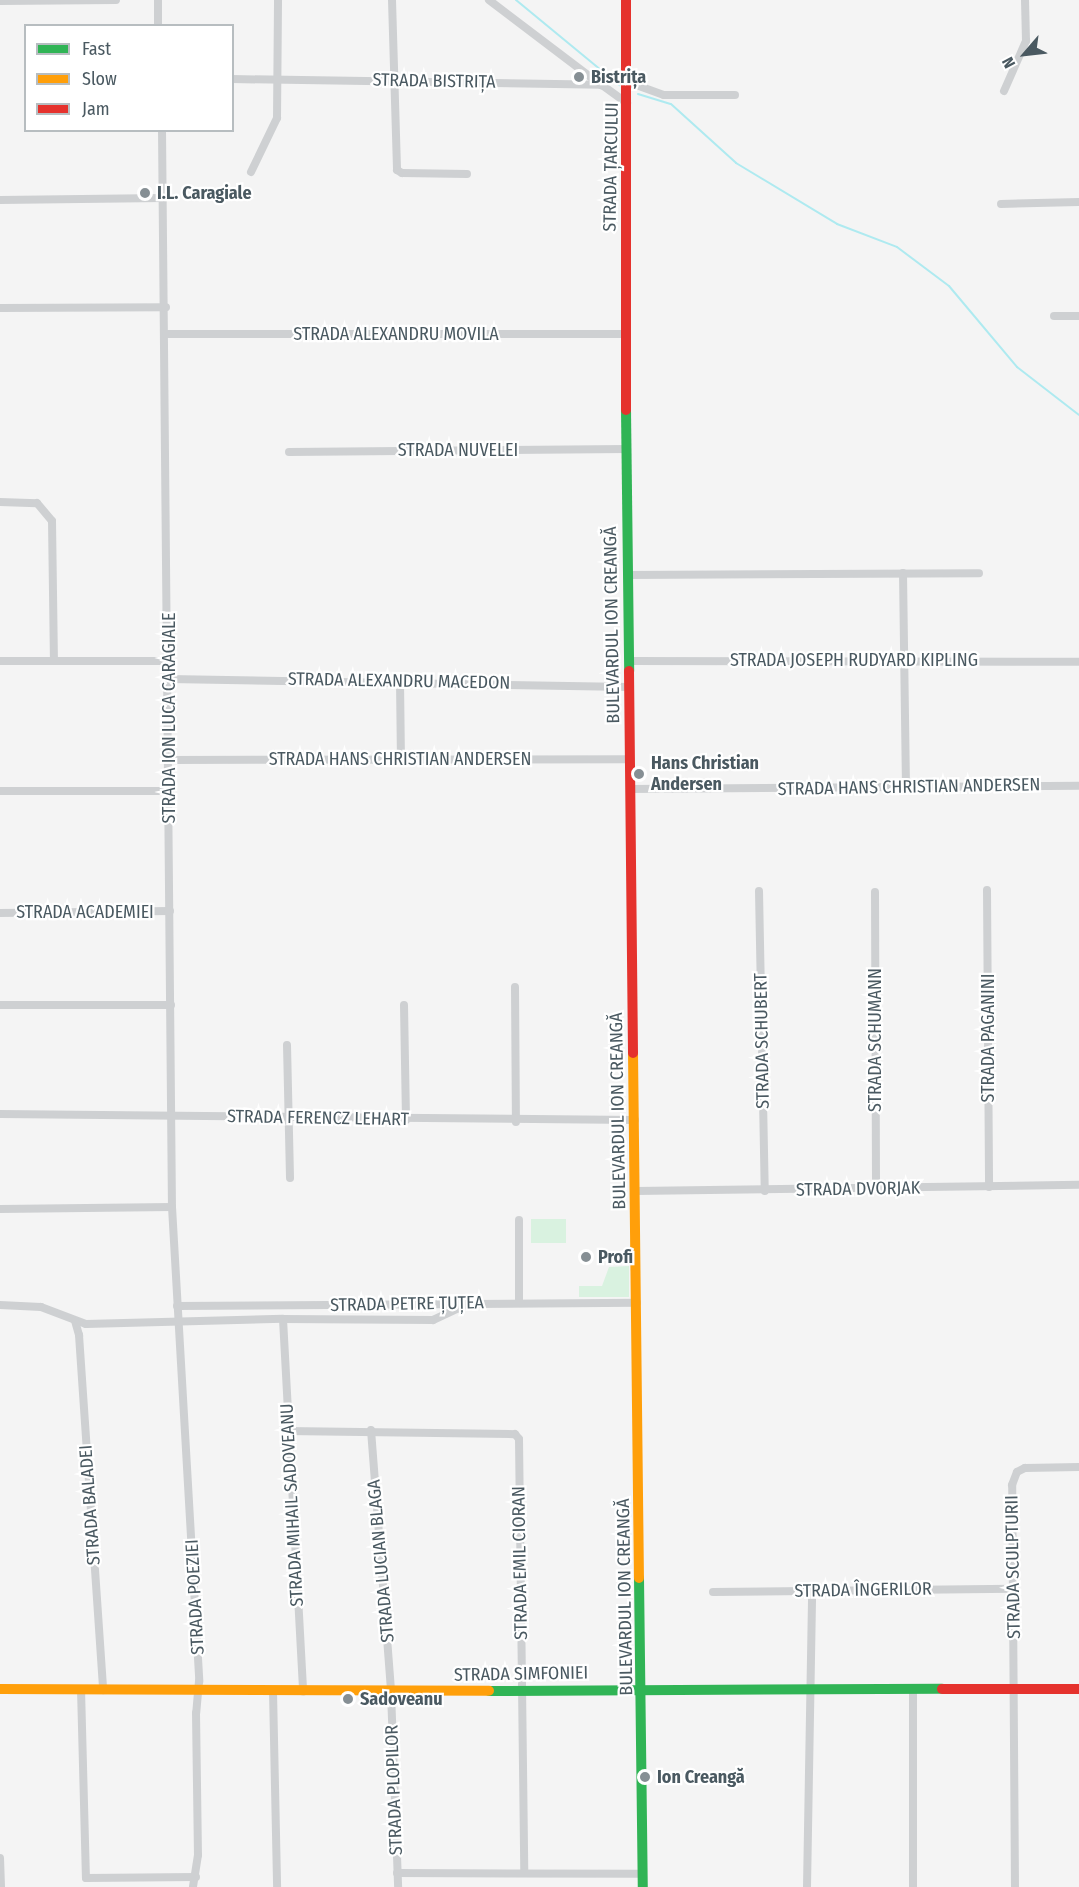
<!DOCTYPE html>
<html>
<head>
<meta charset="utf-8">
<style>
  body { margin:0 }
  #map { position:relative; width:1079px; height:1887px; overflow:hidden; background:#f4f4f4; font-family:"Fira Sans Condensed",sans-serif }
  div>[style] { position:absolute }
  .green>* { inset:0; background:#d9f2e0 }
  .stream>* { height:2px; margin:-1px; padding:0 1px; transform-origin:1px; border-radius:1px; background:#aeeaf0 }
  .street>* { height:8px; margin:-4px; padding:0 4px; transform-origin:4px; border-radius:4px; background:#ced0d2 }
  .fast>* { height:10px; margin:-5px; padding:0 5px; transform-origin:5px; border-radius:5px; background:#30b455 }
  .slow>* { height:10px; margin:-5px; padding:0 5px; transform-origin:5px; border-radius:5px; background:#ff9f0a }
  .jam>* { height:10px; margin:-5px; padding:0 5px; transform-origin:5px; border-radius:5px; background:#e5322d }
  .dots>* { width:16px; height:16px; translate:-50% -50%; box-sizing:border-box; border:3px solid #fff; border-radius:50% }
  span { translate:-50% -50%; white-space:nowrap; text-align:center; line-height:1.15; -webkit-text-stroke:4.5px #fff; paint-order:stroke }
  .poi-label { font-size:18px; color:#4a5961; font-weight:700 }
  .left { translate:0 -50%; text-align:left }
  .street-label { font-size:18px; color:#4a5961 }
  .legend { position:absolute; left:24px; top:24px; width:210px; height:108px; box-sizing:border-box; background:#fff; border:2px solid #b7bdc0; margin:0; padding:8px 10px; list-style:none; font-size:18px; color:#4a5961 }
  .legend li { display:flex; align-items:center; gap:12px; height:30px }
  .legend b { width:30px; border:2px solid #b7bdc0 }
  .north { position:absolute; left:995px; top:24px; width:60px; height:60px; -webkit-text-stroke:4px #fff; paint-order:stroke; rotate:242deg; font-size:16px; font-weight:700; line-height:24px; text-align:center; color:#4a5961 }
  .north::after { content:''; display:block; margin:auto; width:21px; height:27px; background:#4a5961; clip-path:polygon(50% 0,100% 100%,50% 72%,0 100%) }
</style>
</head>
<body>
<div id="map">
  <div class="green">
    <i style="clip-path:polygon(531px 1219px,566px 1219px,566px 1243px,531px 1243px)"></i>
    <i style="clip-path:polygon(629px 1266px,629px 1297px,579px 1297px,579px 1286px,602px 1286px,609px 1267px)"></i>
  </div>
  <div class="stream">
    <i style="left:516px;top:0;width:134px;rotate:39.5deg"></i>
    <i style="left:638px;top:94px;width:34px;rotate:17deg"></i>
    <i style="left:671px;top:104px;width:88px;rotate:42.2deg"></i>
    <i style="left:736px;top:163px;width:118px;rotate:31.1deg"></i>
    <i style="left:837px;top:224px;width:64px;rotate:21deg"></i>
    <i style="left:897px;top:247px;width:65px;rotate:36.9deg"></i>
    <i style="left:949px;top:286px;width:106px;rotate:50deg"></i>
    <i style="left:1017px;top:367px;width:78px;rotate:37.7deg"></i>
  </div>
  <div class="street">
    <i style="left:158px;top:0;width:26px;rotate:90deg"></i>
    <i style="left:392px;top:0;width:170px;rotate:88.3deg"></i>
    <i style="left:397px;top:170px;width:6px;rotate:31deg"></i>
    <i style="left:402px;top:173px;width:65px;rotate:0.9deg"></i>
    <i style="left:489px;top:0;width:141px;rotate:37.2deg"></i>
    <i style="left:0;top:1px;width:116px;rotate:-0.5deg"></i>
    <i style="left:232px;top:79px;width:370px;rotate:0.9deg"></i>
    <i style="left:602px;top:85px;width:31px;rotate:36deg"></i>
    <i style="left:628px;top:82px;width:38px;rotate:20deg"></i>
    <i style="left:664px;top:95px;width:71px"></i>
    <i style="left:1004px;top:91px;width:55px;rotate:-66.3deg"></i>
    <i style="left:1026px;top:41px;width:41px;rotate:-91.4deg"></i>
    <i style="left:162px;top:130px;width:1077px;rotate:89.47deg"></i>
    <i style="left:172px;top:1207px;width:475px;rotate:86.7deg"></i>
    <i style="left:199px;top:1681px;width:32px;rotate:95deg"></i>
    <i style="left:196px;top:1713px;width:142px;rotate:89.2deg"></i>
    <i style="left:198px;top:1855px;width:32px;rotate:99deg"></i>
    <i style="left:251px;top:172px;width:60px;rotate:-64.3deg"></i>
    <i style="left:277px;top:118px;width:118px;rotate:-89.5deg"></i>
    <i style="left:0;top:200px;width:163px;rotate:-0.7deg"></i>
    <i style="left:1001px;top:204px;width:78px;rotate:-1.5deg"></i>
    <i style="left:0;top:308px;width:166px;rotate:-0.3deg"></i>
    <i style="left:1054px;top:316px;width:25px"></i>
    <i style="left:166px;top:334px;width:459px"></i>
    <i style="left:289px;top:452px;width:338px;rotate:-0.5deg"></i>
    <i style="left:0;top:502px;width:37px;rotate:2deg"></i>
    <i style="left:37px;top:503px;width:23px;rotate:50deg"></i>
    <i style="left:52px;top:521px;width:140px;rotate:89.2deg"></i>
    <i style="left:903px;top:573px;width:215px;rotate:89.2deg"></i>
    <i style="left:628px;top:575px;width:351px;rotate:-0.3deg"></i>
    <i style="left:0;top:661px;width:169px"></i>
    <i style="left:629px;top:661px;width:450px;rotate:0.1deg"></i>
    <i style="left:169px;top:679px;width:460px;rotate:1deg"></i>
    <i style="left:400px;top:681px;width:78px;rotate:89.3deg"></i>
    <i style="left:169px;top:760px;width:461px;rotate:-0.1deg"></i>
    <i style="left:630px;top:789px;width:449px;rotate:-0.4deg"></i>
    <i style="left:0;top:791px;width:170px"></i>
    <i style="left:987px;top:890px;width:297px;rotate:89.6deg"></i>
    <i style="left:759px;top:891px;width:300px;rotate:88.9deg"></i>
    <i style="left:875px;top:892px;width:297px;rotate:89.8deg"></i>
    <i style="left:0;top:913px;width:170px;rotate:-0.7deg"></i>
    <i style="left:515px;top:987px;width:135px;rotate:89.6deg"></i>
    <i style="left:0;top:1005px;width:171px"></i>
    <i style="left:404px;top:1005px;width:115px;rotate:89deg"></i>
    <i style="left:287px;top:1045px;width:133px;rotate:88.7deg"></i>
    <i style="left:0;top:1114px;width:635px;rotate:0.54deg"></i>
    <i style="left:636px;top:1191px;width:443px;rotate:-0.8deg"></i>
    <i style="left:0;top:1209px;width:172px;rotate:-0.7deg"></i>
    <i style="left:519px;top:1220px;width:82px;rotate:90deg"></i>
    <i style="left:0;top:1305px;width:41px;rotate:2.8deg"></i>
    <i style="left:41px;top:1307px;width:48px;rotate:20.7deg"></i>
    <i style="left:86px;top:1324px;width:197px;rotate:-1.5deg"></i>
    <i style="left:283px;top:1319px;width:150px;rotate:0.4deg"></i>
    <i style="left:433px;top:1320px;width:40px;rotate:-25deg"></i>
    <i style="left:177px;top:1306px;width:460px;rotate:-0.4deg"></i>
    <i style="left:283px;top:1319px;width:373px;rotate:86.9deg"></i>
    <i style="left:75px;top:1321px;width:15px;rotate:74deg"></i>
    <i style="left:79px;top:1335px;width:356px;rotate:86.1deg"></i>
    <i style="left:371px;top:1430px;width:263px;rotate:85.6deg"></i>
    <i style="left:391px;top:1692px;width:195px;rotate:87.9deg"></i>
    <i style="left:287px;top:1431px;width:228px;rotate:0.8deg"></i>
    <i style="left:515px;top:1434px;width:6px;rotate:51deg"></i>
    <i style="left:519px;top:1439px;width:434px;rotate:89.3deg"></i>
    <i style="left:713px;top:1592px;width:300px;rotate:-0.6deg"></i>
    <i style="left:81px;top:1689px;width:189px;rotate:88.5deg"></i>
    <i style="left:86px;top:1878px;width:110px;rotate:-0.5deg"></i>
    <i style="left:913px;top:1690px;width:197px;rotate:90deg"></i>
    <i style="left:273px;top:1691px;width:196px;rotate:88.8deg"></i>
    <i style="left:0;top:1858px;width:29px;rotate:88deg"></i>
    <i style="left:397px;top:1873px;width:245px;rotate:0.2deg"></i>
    <i style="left:807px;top:1887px;width:296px;rotate:-89deg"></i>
    <i style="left:1015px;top:1887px;width:402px;rotate:-90.4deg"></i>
    <i style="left:1012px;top:1485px;width:14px;rotate:-69deg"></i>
    <i style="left:1017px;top:1472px;width:9px;rotate:-27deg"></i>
    <i style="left:1025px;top:1468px;width:54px;rotate:-1.1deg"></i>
  </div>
  <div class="fast">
    <i style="left:626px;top:410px;width:261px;rotate:89.3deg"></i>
    <i style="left:639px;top:1578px;width:309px;rotate:89.3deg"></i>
    <i style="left:489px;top:1691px;width:453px;rotate:-0.3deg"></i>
  </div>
  <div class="slow">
    <i style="left:633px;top:1053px;width:525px;rotate:89.35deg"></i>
    <i style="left:0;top:1689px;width:489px;rotate:0.2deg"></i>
  </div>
  <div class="jam">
    <i style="left:626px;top:410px;width:410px;rotate:-90deg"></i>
    <i style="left:629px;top:671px;width:382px;rotate:89.4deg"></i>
    <i style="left:942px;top:1689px;width:137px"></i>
  </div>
  <div class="dots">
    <i style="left:579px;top:77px;background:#868f94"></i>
    <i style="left:145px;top:193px;background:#868f94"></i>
    <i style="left:639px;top:774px;background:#868f94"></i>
    <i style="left:586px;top:1257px;background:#868f94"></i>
    <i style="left:348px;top:1699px;background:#868f94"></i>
    <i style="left:645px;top:1777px;background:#868f94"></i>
  </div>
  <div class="poi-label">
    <span class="left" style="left:591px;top:77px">Bistrița</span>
    <span class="left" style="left:157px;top:193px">I.L. Caragiale</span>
    <span class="left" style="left:651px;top:774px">Hans Christian<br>Andersen</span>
    <span class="left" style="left:598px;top:1257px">Profi</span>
    <span class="left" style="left:360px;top:1699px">Sadoveanu</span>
    <span class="left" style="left:657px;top:1777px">Ion Creangă</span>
  </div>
  <div class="street-label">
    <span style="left:434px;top:81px;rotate:1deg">STRADA BISTRIȚA</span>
    <span style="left:611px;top:167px;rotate:-89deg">STRADA ȚARCULUI</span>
    <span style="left:396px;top:334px">STRADA ALEXANDRU MOVILA</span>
    <span style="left:458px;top:450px">STRADA NUVELEI</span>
    <span style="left:612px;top:625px;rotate:-91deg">BULEVARDUL ION CREANGĂ</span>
    <span style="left:854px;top:660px">STRADA JOSEPH RUDYARD KIPLING</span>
    <span style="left:399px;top:681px;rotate:1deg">STRADA ALEXANDRU MACEDON</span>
    <span style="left:169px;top:718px;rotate:-90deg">STRADA ION LUCA CARAGIALE</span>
    <span style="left:400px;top:759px">STRADA HANS CHRISTIAN ANDERSEN</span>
    <span style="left:909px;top:787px;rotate:-1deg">STRADA HANS CHRISTIAN ANDERSEN</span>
    <span style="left:85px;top:912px">STRADA ACADEMIEI</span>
    <span style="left:988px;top:1038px;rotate:-90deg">STRADA PAGANINI</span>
    <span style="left:875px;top:1040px;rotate:-90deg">STRADA SCHUMANN</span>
    <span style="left:762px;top:1041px;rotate:-91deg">STRADA SCHUBERT</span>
    <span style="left:618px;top:1111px;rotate:-91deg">BULEVARDUL ION CREANGĂ</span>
    <span style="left:318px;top:1118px;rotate:1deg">STRADA FERENCZ LEHART</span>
    <span style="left:858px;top:1189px;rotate:-1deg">STRADA DVORJAK</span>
    <span style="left:407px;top:1304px;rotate:-1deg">STRADA PETRE ȚUȚEA</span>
    <span style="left:90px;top:1505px;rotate:-94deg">STRADA BALADEI</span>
    <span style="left:292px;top:1505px;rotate:-93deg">STRADA MIHAIL SADOVEANU</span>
    <span style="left:381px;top:1561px;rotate:-95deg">STRADA LUCIAN BLAGA</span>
    <span style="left:520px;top:1563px;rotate:-91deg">STRADA EMIL CIORAN</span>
    <span style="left:1013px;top:1567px;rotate:-91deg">STRADA SCULPTURII</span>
    <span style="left:863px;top:1590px;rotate:-1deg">STRADA ÎNGERILOR</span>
    <span style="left:195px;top:1597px;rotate:-93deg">STRADA POEZIEI</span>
    <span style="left:625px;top:1597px;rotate:-91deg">BULEVARDUL ION CREANGĂ</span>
    <span style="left:521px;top:1674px;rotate:-1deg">STRADA SIMFONIEI</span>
    <span style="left:394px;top:1790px;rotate:-92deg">STRADA PLOPILOR</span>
  </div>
  <ul class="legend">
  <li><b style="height:8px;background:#30b455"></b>Fast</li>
  <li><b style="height:8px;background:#ff9f0a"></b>Slow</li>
  <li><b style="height:8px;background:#e5322d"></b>Jam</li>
  </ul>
  <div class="north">N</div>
</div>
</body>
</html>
